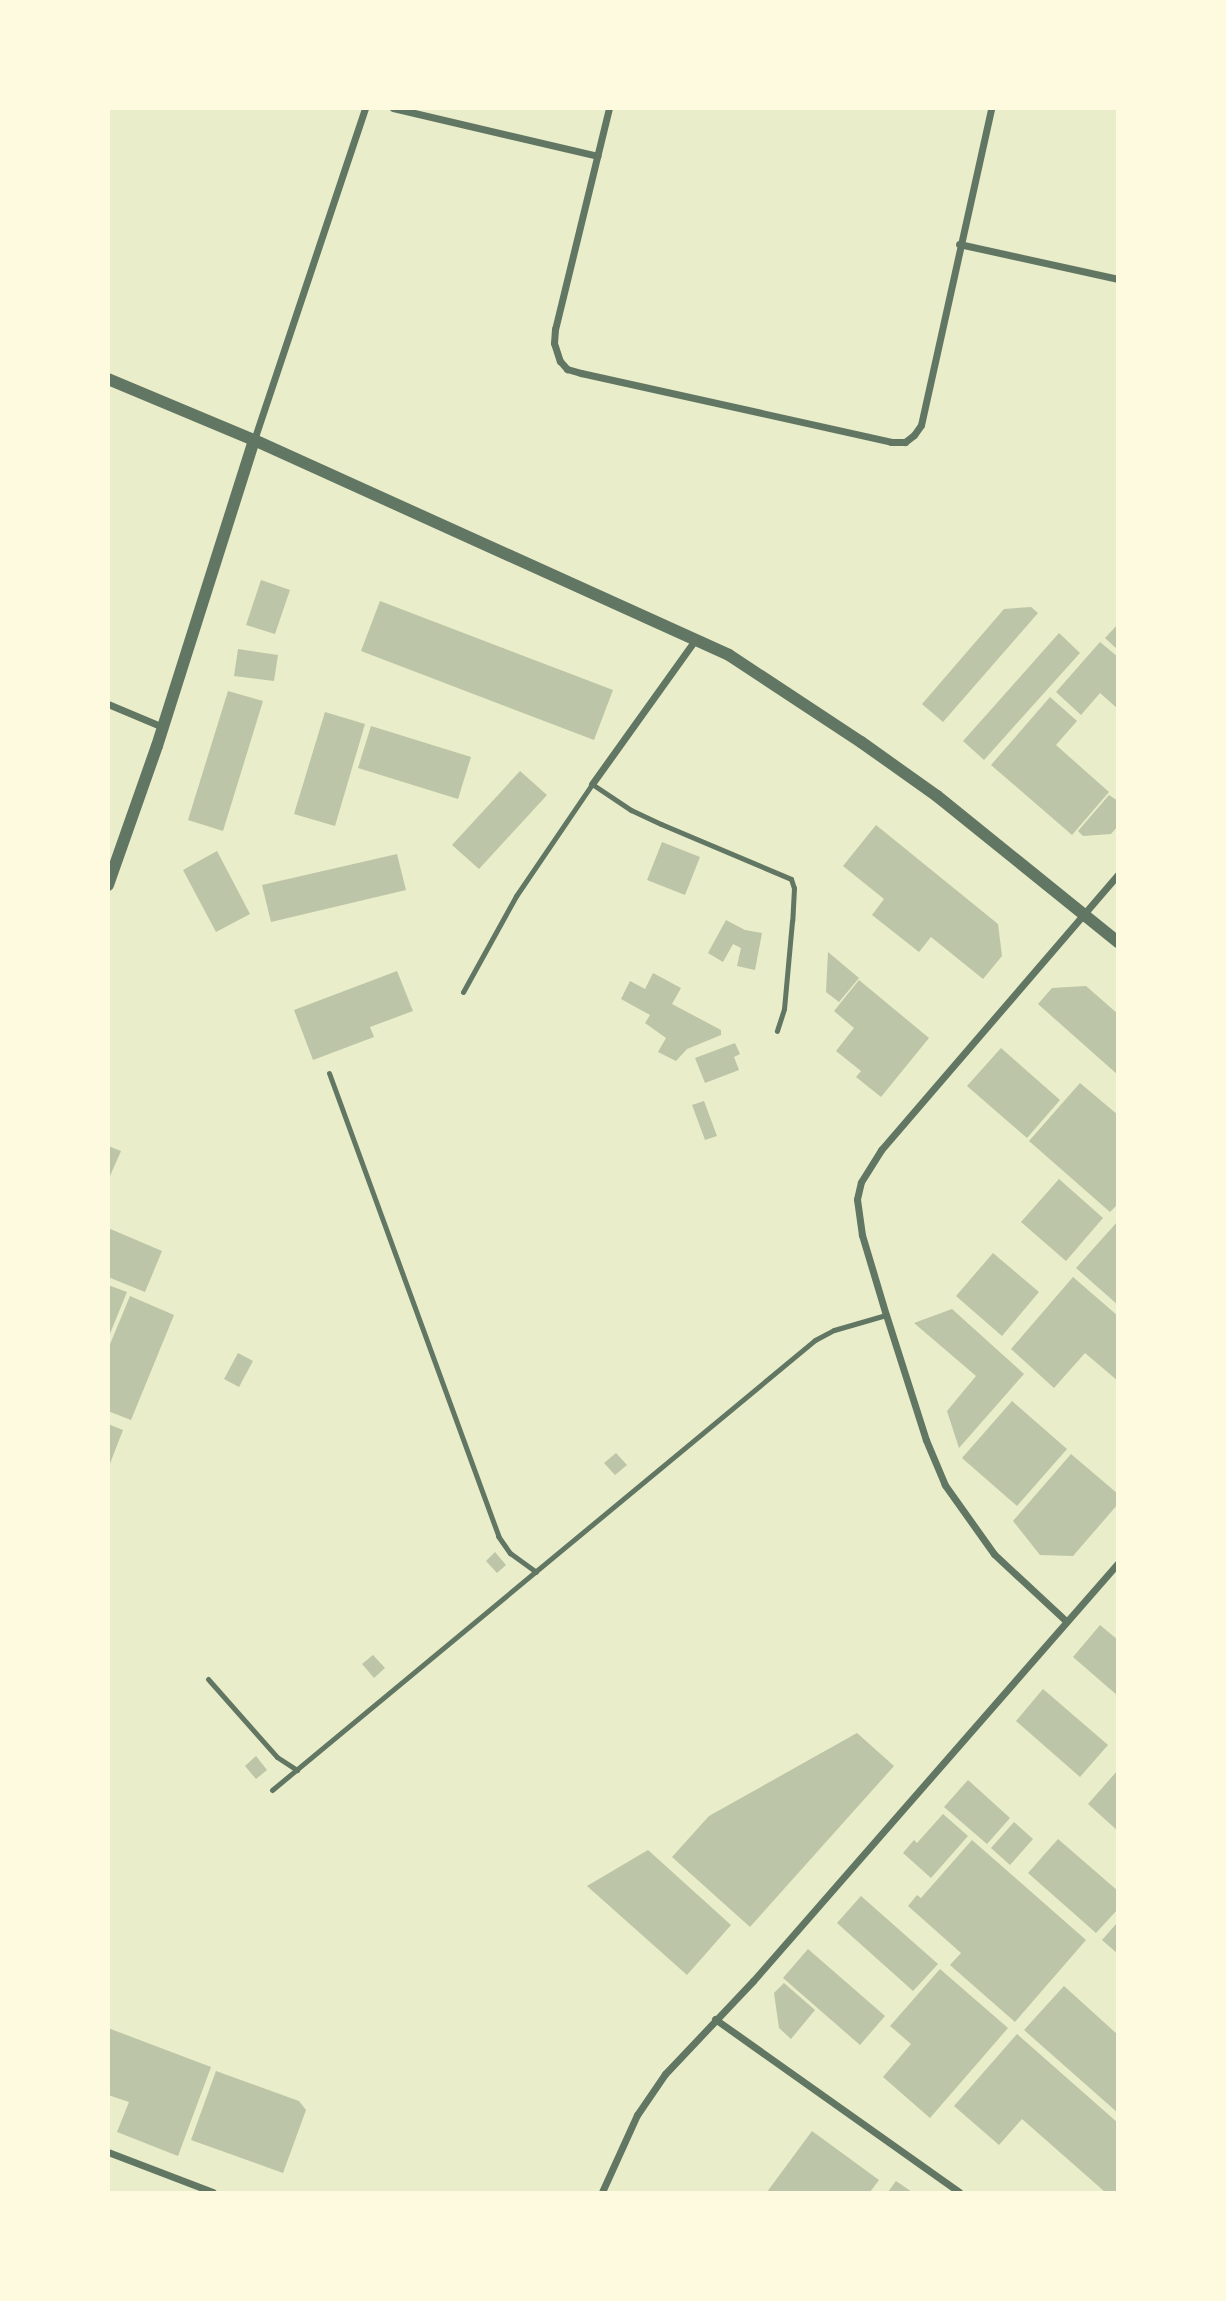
<!DOCTYPE html>
<html>
<head>
<meta charset="utf-8">
<style>
  body { margin:0 }
  #map { position:relative; width:1226px; height:2301px; overflow:hidden; background:#e9edc9; font-family:"Nunito Sans",sans-serif }
  div>[style] { position:absolute }
  .building>* { inset:0; background:#bcc5a7 }
  .service>* { height:5px; margin:-2.5px; padding:0 2.5px; transform-origin:2.5px; border-radius:2.5px; background:#617663 }
  .minor>* { height:7px; margin:-3.5px; padding:0 3.5px; transform-origin:3.5px; border-radius:3.5px; background:#617663 }
  .tertiary>* { height:12px; margin:-6px; padding:0 6px; transform-origin:6px; border-radius:6px; background:#617663 }
  span { translate:-50% -50%; white-space:nowrap; text-align:center; line-height:1.15; -webkit-text-stroke:6px #fefae0; paint-order:stroke }
  .frame { position:absolute; inset:0; border:110px solid #fefae0; pointer-events:none }
</style>
</head>
<body>
<div id="map">
  <div class="building">
    <i style="clip-path:polygon(261px 580px,290px 590px,275px 634px,246px 625px)"></i>
    <i style="clip-path:polygon(380px 601px,613px 690px,594px 740px,361px 651px)"></i>
    <i style="clip-path:polygon(1031px 607px,1038px 613px,943px 722px,922px 704px,1004px 609px)"></i>
    <i style="clip-path:polygon(1118px 624px,1118px 650px,1105px 638px)"></i>
    <i style="clip-path:polygon(1059px 633px,1080px 653px,984px 760px,963px 741px)"></i>
    <i style="clip-path:polygon(1100px 642px,1118px 657px,1118px 709px,1100px 693px,1081px 715px,1056px 692px)"></i>
    <i style="clip-path:polygon(238px 649px,278px 655px,274px 681px,234px 676px)"></i>
    <i style="clip-path:polygon(228px 691px,263px 701px,223px 831px,188px 820px)"></i>
    <i style="clip-path:polygon(1050px 697px,1077px 721px,1056px 745px,1109px 792px,1072px 835px,991px 765px)"></i>
    <i style="clip-path:polygon(325px 712px,365px 724px,335px 826px,294px 814px)"></i>
    <i style="clip-path:polygon(371px 726px,471px 757px,458px 799px,358px 768px)"></i>
    <i style="clip-path:polygon(520px 771px,547px 795px,479px 869px,452px 845px)"></i>
    <i style="clip-path:polygon(1109px 795px,1118px 801px,1118px 826px,1111px 834px,1083px 836px,1078px 831px)"></i>
    <i style="clip-path:polygon(876px 825px,998px 924px,1002px 956px,983px 979px,931px 937px,919px 952px,872px 915px,884px 899px,843px 866px)"></i>
    <i style="clip-path:polygon(662px 842px,700px 857px,685px 895px,647px 880px)"></i>
    <i style="clip-path:polygon(217px 851px,250px 914px,216px 932px,183px 870px)"></i>
    <i style="clip-path:polygon(397px 854px,406px 890px,271px 922px,262px 885px)"></i>
    <i style="clip-path:polygon(726px 920px,745px 930px,762px 933px,755px 970px,737px 966px,741px 948px,733px 944px,723px 962px,708px 953px)"></i>
    <i style="clip-path:polygon(828px 952px,859px 978px,839px 1002px,826px 992px)"></i>
    <i style="clip-path:polygon(397px 971px,413px 1011px,370px 1027px,374px 1037px,313px 1060px,294px 1010px)"></i>
    <i style="clip-path:polygon(653px 973px,681px 988px,672px 1004px,721px 1030px,721px 1035px,687px 1049px,676px 1061px,658px 1052px,666px 1038px,645px 1023px,650px 1015px,621px 999px,630px 981px,645px 989px)"></i>
    <i style="clip-path:polygon(859px 980px,929px 1038px,881px 1097px,856px 1077px,861px 1071px,836px 1051px,854px 1028px,834px 1011px)"></i>
    <i style="clip-path:polygon(1086px 986px,1118px 1014px,1118px 1075px,1038px 1004px,1052px 988px)"></i>
    <i style="clip-path:polygon(735px 1043px,740px 1054px,734px 1057px,739px 1070px,705px 1083px,695px 1058px)"></i>
    <i style="clip-path:polygon(1001px 1048px,1060px 1100px,1027px 1138px,967px 1086px)"></i>
    <i style="clip-path:polygon(1080px 1083px,1118px 1115px,1118px 1204px,1110px 1212px,1029px 1141px)"></i>
    <i style="clip-path:polygon(704px 1101px,717px 1136px,705px 1140px,692px 1105px)"></i>
    <i style="clip-path:polygon(108px 1146px,121px 1151px,110px 1176px,108px 1176px)"></i>
    <i style="clip-path:polygon(1059px 1179px,1103px 1218px,1066px 1261px,1021px 1222px)"></i>
    <i style="clip-path:polygon(1118px 1221px,1118px 1305px,1076px 1268px)"></i>
    <i style="clip-path:polygon(108px 1228px,162px 1251px,145px 1292px,108px 1277px)"></i>
    <i style="clip-path:polygon(993px 1253px,1039px 1292px,1002px 1336px,956px 1296px)"></i>
    <i style="clip-path:polygon(1073px 1277px,1118px 1316px,1118px 1381px,1085px 1353px,1054px 1388px,1011px 1349px)"></i>
    <i style="clip-path:polygon(108px 1285px,127px 1292px,109px 1336px,108px 1336px)"></i>
    <i style="clip-path:polygon(130px 1296px,174px 1315px,131px 1420px,108px 1411px,108px 1349px)"></i>
    <i style="clip-path:polygon(952px 1309px,1024px 1374px,959px 1448px,947px 1411px,976px 1376px,914px 1323px)"></i>
    <i style="clip-path:polygon(238px 1353px,253px 1361px,239px 1387px,224px 1379px)"></i>
    <i style="clip-path:polygon(1012px 1401px,1067px 1449px,1017px 1506px,962px 1458px)"></i>
    <i style="clip-path:polygon(108px 1424px,123px 1430px,109px 1466px,108px 1466px)"></i>
    <i style="clip-path:polygon(616px 1453px,627px 1465px,615px 1475px,604px 1463px)"></i>
    <i style="clip-path:polygon(1071px 1454px,1118px 1494px,1118px 1504px,1073px 1556px,1040px 1555px,1013px 1521px)"></i>
    <i style="clip-path:polygon(495px 1552px,506px 1565px,497px 1573px,486px 1561px)"></i>
    <i style="clip-path:polygon(1100px 1625px,1118px 1640px,1118px 1696px,1073px 1657px)"></i>
    <i style="clip-path:polygon(373px 1655px,385px 1668px,374px 1678px,362px 1664px)"></i>
    <i style="clip-path:polygon(1043px 1689px,1108px 1745px,1080px 1777px,1016px 1721px)"></i>
    <i style="clip-path:polygon(857px 1733px,894px 1766px,750px 1927px,672px 1857px,709px 1816px)"></i>
    <i style="clip-path:polygon(256px 1756px,267px 1770px,256px 1779px,245px 1766px)"></i>
    <i style="clip-path:polygon(1118px 1770px,1118px 1831px,1088px 1804px)"></i>
    <i style="clip-path:polygon(968px 1780px,1010px 1818px,987px 1844px,944px 1807px)"></i>
    <i style="clip-path:polygon(943px 1814px,968px 1836px,931px 1878px,903px 1853px,914px 1840px,917px 1843px)"></i>
    <i style="clip-path:polygon(1014px 1822px,1033px 1839px,1010px 1865px,991px 1848px)"></i>
    <i style="clip-path:polygon(1058px 1839px,1118px 1891px,1118px 1909px,1096px 1933px,1028px 1873px)"></i>
    <i style="clip-path:polygon(972px 1840px,1086px 1940px,1015px 2022px,950px 1965px,961px 1953px,908px 1906px,917px 1895px,921px 1898px)"></i>
    <i style="clip-path:polygon(648px 1850px,731px 1925px,687px 1975px,587px 1886px)"></i>
    <i style="clip-path:polygon(861px 1896px,938px 1964px,913px 1991px,837px 1923px)"></i>
    <i style="clip-path:polygon(1118px 1922px,1118px 1954px,1102px 1940px)"></i>
    <i style="clip-path:polygon(808px 1949px,885px 2016px,860px 2045px,783px 1978px)"></i>
    <i style="clip-path:polygon(940px 1969px,1008px 2028px,930px 2118px,883px 2077px,911px 2044px,890px 2026px)"></i>
    <i style="clip-path:polygon(784px 1983px,815px 2010px,791px 2039px,779px 2028px,774px 1993px)"></i>
    <i style="clip-path:polygon(1064px 1986px,1118px 2035px,1118px 2113px,1024px 2030px)"></i>
    <i style="clip-path:polygon(108px 2028px,211px 2067px,178px 2156px,117px 2132px,129px 2102px,108px 2095px)"></i>
    <i style="clip-path:polygon(1017px 2034px,1118px 2123px,1118px 2192px,1105px 2192px,1022px 2119px,999px 2145px,954px 2106px)"></i>
    <i style="clip-path:polygon(216px 2071px,299px 2101px,306px 2110px,283px 2173px,191px 2140px)"></i>
    <i style="clip-path:polygon(812px 2131px,879px 2180px,870px 2192px,767px 2192px)"></i>
    <i style="clip-path:polygon(896px 2181px,912px 2192px,888px 2192px)"></i>
  </div>
  <div class="service">
    <i style="left:463px;top:992px;width:110px;rotate:-61.1deg"></i>
    <i style="left:516px;top:896px;width:135px;rotate:-55.8deg"></i>
    <i style="left:592px;top:784px;width:47px;rotate:33.7deg"></i>
    <i style="left:631px;top:810px;width:33px;rotate:25deg"></i>
    <i style="left:661px;top:824px;width:141px;rotate:22.9deg"></i>
    <i style="left:791px;top:879px;width:9px;rotate:72deg"></i>
    <i style="left:794px;top:888px;width:33px;rotate:93deg"></i>
    <i style="left:792px;top:921px;width:88px;rotate:95.2deg"></i>
    <i style="left:784px;top:1009px;width:23px;rotate:108deg"></i>
    <i style="left:329px;top:1073px;width:493px;rotate:69.9deg"></i>
    <i style="left:498px;top:1536px;width:21px;rotate:55deg"></i>
    <i style="left:510px;top:1553px;width:32px;rotate:36deg"></i>
    <i style="left:208px;top:1679px;width:104px;rotate:48.5deg"></i>
    <i style="left:277px;top:1757px;width:24px;rotate:33deg"></i>
    <i style="left:272px;top:1790px;width:705px;rotate:-39.65deg"></i>
    <i style="left:815px;top:1340px;width:21px;rotate:-28deg"></i>
    <i style="left:834px;top:1330px;width:54px;rotate:-16.1deg"></i>
  </div>
  <div class="minor">
    <i style="left:393px;top:108px;width:210px;rotate:13.2deg"></i>
    <i style="left:609px;top:108px;width:228px;rotate:103.7deg"></i>
    <i style="left:555px;top:329px;width:14px;rotate:94deg"></i>
    <i style="left:554px;top:343px;width:19px;rotate:72deg"></i>
    <i style="left:560px;top:361px;width:11px;rotate:49deg"></i>
    <i style="left:567px;top:369px;width:15px;rotate:16deg"></i>
    <i style="left:581px;top:373px;width:318px;rotate:12.5deg"></i>
    <i style="left:891px;top:442px;width:14px"></i>
    <i style="left:905px;top:442px;width:11px;rotate:-38deg"></i>
    <i style="left:914px;top:435px;width:12px;rotate:-55deg"></i>
    <i style="left:921px;top:425px;width:325px;rotate:-77.5deg"></i>
    <i style="left:959px;top:244px;width:163px;rotate:12.4deg"></i>
    <i style="left:254px;top:440px;width:350px;rotate:-71.5deg"></i>
    <i style="left:108px;top:704px;width:60px;rotate:22.7deg"></i>
    <i style="left:592px;top:784px;width:177px;rotate:-54.4deg"></i>
    <i style="left:1066px;top:1621px;width:98px;rotate:-137.1deg"></i>
    <i style="left:994px;top:1554px;width:85px;rotate:-125.4deg"></i>
    <i style="left:945px;top:1485px;width:49px;rotate:-112.9deg"></i>
    <i style="left:926px;top:1440px;width:131px;rotate:-107.7deg"></i>
    <i style="left:886px;top:1315px;width:84px;rotate:-106.7deg"></i>
    <i style="left:862px;top:1235px;width:36px;rotate:-98deg"></i>
    <i style="left:857px;top:1199px;width:17px;rotate:-77deg"></i>
    <i style="left:861px;top:1182px;width:38px;rotate:-58deg"></i>
    <i style="left:881px;top:1150px;width:364px;rotate:-49.3deg"></i>
    <i style="left:715px;top:2019px;width:299px;rotate:35.3deg"></i>
    <i style="left:108px;top:2152px;width:112px;rotate:20.9deg"></i>
    <i style="left:602px;top:2192px;width:85px;rotate:-65.6deg"></i>
    <i style="left:637px;top:2115px;width:50px;rotate:-55.7deg"></i>
    <i style="left:665px;top:2074px;width:128px;rotate:-46.6deg"></i>
    <i style="left:753px;top:1981px;width:555px;rotate:-48.87deg"></i>
  </div>
  <div class="tertiary">
    <i style="left:108px;top:379px;width:158px;rotate:22.7deg"></i>
    <i style="left:254px;top:440px;width:521px;rotate:24.35deg"></i>
    <i style="left:729px;top:655px;width:158px;rotate:33.4deg"></i>
    <i style="left:861px;top:742px;width:93px;rotate:35.4deg"></i>
    <i style="left:937px;top:796px;width:233px;rotate:38.9deg"></i>
    <i style="left:108px;top:885px;width:147px;rotate:-70.6deg"></i>
    <i style="left:157px;top:746px;width:321px;rotate:-72.4deg"></i>
  </div>
  <div class="frame"></div>
</div>
</body>
</html>
